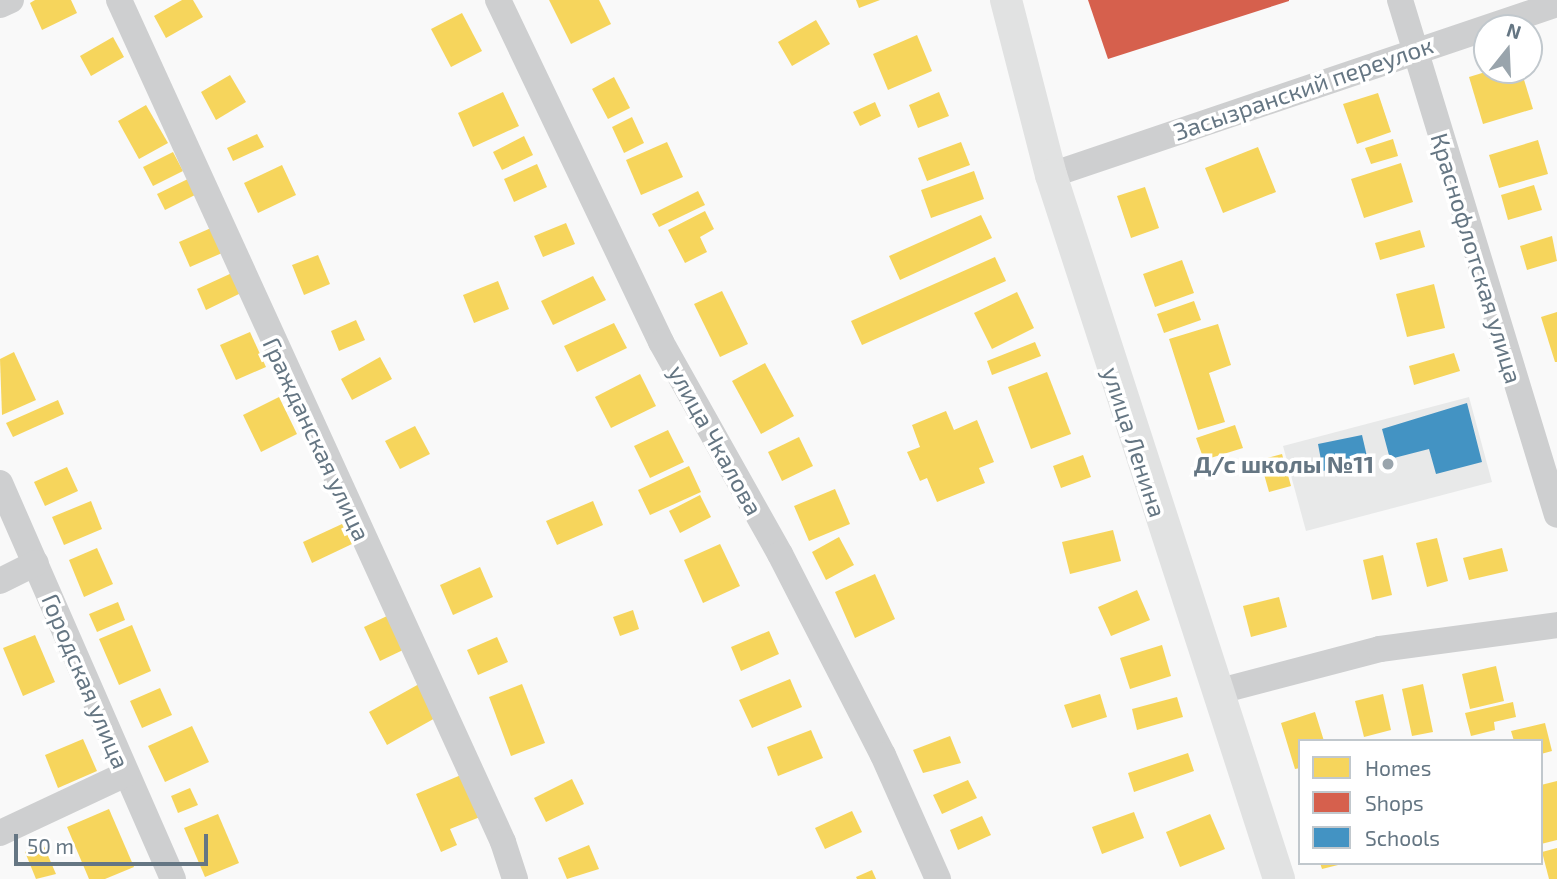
<!DOCTYPE html>
<html>
<head>
<meta charset="utf-8">
<style>
  body { margin:0 }
  #map { position:relative; width:1557px; height:879px; overflow:hidden; background:#f9f9f9; font-family:"Exo 2",sans-serif }
  div>[style] { position:absolute }
  .built>* { inset:0; background:#e8e9e9 }
  .homes>* { inset:0; background:#f6d55c }
  .shops>* { inset:0; background:#d6604d }
  .schools>* { inset:0; background:#4393c3 }
  .minor>* { height:26px; margin:-13px; padding:0 13px; transform-origin:13px; border-radius:13px; background:#cecfd0 }
  .major>* { height:32px; margin:-16px; padding:0 16px; transform-origin:16px; border-radius:16px; background:#e1e2e2 }
  .dots>* { width:19px; height:19px; translate:-50% -50%; box-sizing:border-box; border:4px solid #fff; border-radius:50% }
  span { translate:-50% -50%; white-space:nowrap; text-align:center; line-height:1.15; -webkit-text-stroke:7px #fff; paint-order:stroke }
  .street-label { font-size:24px; color:#657683 }
  .poi-label { font-size:24px; color:#657683; font-weight:700 }
  .right { translate:-100% -50%; text-align:right }
  .legend { position:absolute; left:1298px; top:739px; width:245px; height:126px; box-sizing:border-box; background:#fff; border:2px solid #c1c8cd; margin:0; padding:9px 12px; list-style:none; font-size:21px; color:#657683 }
  .legend li { display:flex; align-items:center; gap:14px; height:35px }
  .legend b { width:35px; border:2px solid #c1c8cd }
  .north { position:absolute; left:1473px; top:14px; width:70px; height:70px; box-sizing:border-box; background:#fff; border:2px solid #c1c8cd; border-radius:50%; rotate:18deg; font-size:19px; font-weight:700; line-height:28px; text-align:center; color:#657683 }
  .north::after { content:''; display:block; margin:auto; width:24px; height:32px; background:#99a4ac; clip-path:polygon(50% 0,100% 100%,50% 72%,0 100%) }
  .scale { position:absolute; left:14px; top:834px; width:194px; height:32px; box-sizing:border-box; border:4px solid #657683; border-top:0; padding-left:9px; font-size:21px; line-height:24px; white-space:nowrap; color:#657683; -webkit-text-stroke:5px #fff; paint-order:stroke }
</style>
</head>
<body>
<div id="map">
  <div class="built">
    <i style="clip-path:polygon(1469px 397px,1492px 482px,1306px 531px,1283px 446px)"></i>
  </div>
  <div class="homes">
    <i style="clip-path:polygon(35px 0,71px 0,77px 13px,42px 30px,30px 3px)"></i>
    <i style="clip-path:polygon(182px 0,193px 0,203px 17px,166px 38px,154px 16px)"></i>
    <i style="clip-path:polygon(549px 0,599px 0,611px 24px,571px 44px)"></i>
    <i style="clip-path:polygon(856px 0,880px 0,859px 8px)"></i>
    <i style="clip-path:polygon(462px 13px,482px 51px,451px 67px,431px 29px)"></i>
    <i style="clip-path:polygon(816px 20px,830px 44px,792px 66px,778px 42px)"></i>
    <i style="clip-path:polygon(917px 35px,932px 71px,888px 90px,873px 54px)"></i>
    <i style="clip-path:polygon(113px 37px,124px 57px,91px 76px,80px 56px)"></i>
    <i style="clip-path:polygon(1492px 70px,1521px 70px,1533px 109px,1483px 124px,1469px 77px)"></i>
    <i style="clip-path:polygon(230px 75px,246px 102px,216px 120px,201px 92px)"></i>
    <i style="clip-path:polygon(614px 77px,630px 108px,608px 119px,592px 89px)"></i>
    <i style="clip-path:polygon(503px 92px,519px 126px,473px 147px,458px 113px)"></i>
    <i style="clip-path:polygon(939px 92px,949px 116px,918px 128px,909px 105px)"></i>
    <i style="clip-path:polygon(1378px 93px,1391px 132px,1357px 144px,1343px 104px)"></i>
    <i style="clip-path:polygon(875px 102px,881px 116px,860px 126px,853px 112px)"></i>
    <i style="clip-path:polygon(146px 105px,168px 143px,139px 159px,118px 121px)"></i>
    <i style="clip-path:polygon(632px 117px,644px 143px,624px 153px,612px 127px)"></i>
    <i style="clip-path:polygon(257px 134px,264px 147px,233px 161px,227px 148px)"></i>
    <i style="clip-path:polygon(524px 136px,533px 155px,502px 170px,493px 152px)"></i>
    <i style="clip-path:polygon(1393px 139px,1398px 156px,1371px 164px,1365px 148px)"></i>
    <i style="clip-path:polygon(1538px 140px,1548px 174px,1499px 188px,1489px 155px)"></i>
    <i style="clip-path:polygon(667px 142px,683px 177px,641px 195px,626px 160px)"></i>
    <i style="clip-path:polygon(961px 142px,970px 165px,927px 181px,918px 158px)"></i>
    <i style="clip-path:polygon(1258px 147px,1276px 192px,1223px 213px,1205px 168px)"></i>
    <i style="clip-path:polygon(173px 152px,183px 171px,153px 186px,143px 167px)"></i>
    <i style="clip-path:polygon(1401px 163px,1413px 202px,1364px 218px,1351px 179px)"></i>
    <i style="clip-path:polygon(537px 164px,547px 187px,514px 202px,504px 179px)"></i>
    <i style="clip-path:polygon(282px 165px,296px 195px,258px 213px,244px 183px)"></i>
    <i style="clip-path:polygon(974px 171px,984px 199px,931px 218px,921px 190px)"></i>
    <i style="clip-path:polygon(190px 178px,197px 194px,165px 210px,157px 194px)"></i>
    <i style="clip-path:polygon(1534px 185px,1542px 210px,1508px 220px,1501px 195px)"></i>
    <i style="clip-path:polygon(1145px 187px,1159px 228px,1131px 238px,1117px 196px)"></i>
    <i style="clip-path:polygon(698px 191px,705px 205px,659px 227px,652px 214px)"></i>
    <i style="clip-path:polygon(705px 211px,714px 229px,700px 237px,707px 252px,685px 263px,668px 230px)"></i>
    <i style="clip-path:polygon(981px 215px,992px 238px,900px 280px,889px 256px)"></i>
    <i style="clip-path:polygon(566px 223px,575px 244px,543px 257px,534px 236px)"></i>
    <i style="clip-path:polygon(211px 228px,222px 253px,190px 267px,179px 242px)"></i>
    <i style="clip-path:polygon(1420px 230px,1425px 247px,1380px 260px,1375px 243px)"></i>
    <i style="clip-path:polygon(1552px 236px,1557px 261px,1527px 270px,1520px 246px)"></i>
    <i style="clip-path:polygon(318px 255px,330px 284px,304px 295px,292px 265px)"></i>
    <i style="clip-path:polygon(995px 257px,1006px 281px,862px 345px,851px 321px)"></i>
    <i style="clip-path:polygon(1182px 260px,1194px 293px,1155px 307px,1143px 274px)"></i>
    <i style="clip-path:polygon(232px 273px,241px 293px,206px 310px,197px 289px)"></i>
    <i style="clip-path:polygon(593px 276px,606px 300px,553px 325px,541px 301px)"></i>
    <i style="clip-path:polygon(498px 281px,509px 309px,474px 323px,463px 295px)"></i>
    <i style="clip-path:polygon(1434px 284px,1445px 328px,1407px 337px,1396px 294px)"></i>
    <i style="clip-path:polygon(722px 291px,748px 344px,720px 357px,694px 304px)"></i>
    <i style="clip-path:polygon(1017px 292px,1034px 328px,992px 349px,974px 313px)"></i>
    <i style="clip-path:polygon(1194px 301px,1201px 320px,1164px 333px,1157px 314px)"></i>
    <i style="clip-path:polygon(1557px 312px,1557px 362px,1555px 362px,1541px 317px)"></i>
    <i style="clip-path:polygon(356px 320px,365px 340px,339px 351px,331px 331px)"></i>
    <i style="clip-path:polygon(614px 323px,627px 348px,577px 372px,564px 346px)"></i>
    <i style="clip-path:polygon(1218px 324px,1231px 365px,1209px 373px,1225px 422px,1198px 430px,1169px 339px)"></i>
    <i style="clip-path:polygon(250px 332px,266px 367px,236px 380px,220px 345px)"></i>
    <i style="clip-path:polygon(1035px 342px,1041px 356px,992px 375px,987px 361px)"></i>
    <i style="clip-path:polygon(14px 352px,36px 400px,2px 415px,0 359px)"></i>
    <i style="clip-path:polygon(1454px 353px,1460px 371px,1414px 385px,1409px 366px)"></i>
    <i style="clip-path:polygon(380px 357px,392px 379px,352px 400px,341px 379px)"></i>
    <i style="clip-path:polygon(765px 363px,794px 416px,761px 434px,732px 381px)"></i>
    <i style="clip-path:polygon(1047px 372px,1071px 434px,1031px 449px,1008px 387px)"></i>
    <i style="clip-path:polygon(640px 374px,656px 406px,611px 428px,595px 397px)"></i>
    <i style="clip-path:polygon(279px 397px,297px 434px,261px 452px,243px 415px)"></i>
    <i style="clip-path:polygon(58px 400px,64px 414px,13px 437px,6px 423px)"></i>
    <i style="clip-path:polygon(946px 411px,954px 430px,977px 420px,994px 462px,979px 468px,985px 483px,937px 502px,927px 478px,920px 481px,907px 452px,920px 447px,912px 425px)"></i>
    <i style="clip-path:polygon(1235px 425px,1243px 448px,1204px 460px,1196px 438px)"></i>
    <i style="clip-path:polygon(415px 426px,430px 454px,400px 469px,385px 441px)"></i>
    <i style="clip-path:polygon(668px 430px,684px 462px,650px 478px,634px 446px)"></i>
    <i style="clip-path:polygon(799px 437px,813px 466px,782px 481px,768px 452px)"></i>
    <i style="clip-path:polygon(1282px 454px,1291px 486px,1269px 492px,1260px 460px)"></i>
    <i style="clip-path:polygon(1083px 455px,1091px 477px,1061px 488px,1053px 466px)"></i>
    <i style="clip-path:polygon(689px 466px,701px 492px,650px 515px,638px 490px)"></i>
    <i style="clip-path:polygon(67px 467px,78px 491px,45px 506px,34px 482px)"></i>
    <i style="clip-path:polygon(835px 489px,850px 524px,809px 541px,794px 506px)"></i>
    <i style="clip-path:polygon(700px 495px,711px 517px,680px 533px,669px 511px)"></i>
    <i style="clip-path:polygon(91px 501px,102px 529px,64px 545px,52px 517px)"></i>
    <i style="clip-path:polygon(593px 501px,603px 525px,557px 545px,546px 521px)"></i>
    <i style="clip-path:polygon(342px 524px,352px 544px,312px 563px,303px 542px)"></i>
    <i style="clip-path:polygon(1113px 530px,1121px 561px,1070px 574px,1062px 542px)"></i>
    <i style="clip-path:polygon(839px 537px,854px 565px,826px 580px,812px 552px)"></i>
    <i style="clip-path:polygon(1437px 538px,1448px 581px,1427px 587px,1416px 543px)"></i>
    <i style="clip-path:polygon(720px 544px,740px 586px,703px 603px,684px 560px)"></i>
    <i style="clip-path:polygon(97px 548px,113px 584px,84px 597px,69px 560px)"></i>
    <i style="clip-path:polygon(1502px 548px,1508px 571px,1469px 580px,1463px 558px)"></i>
    <i style="clip-path:polygon(1383px 555px,1392px 595px,1372px 600px,1363px 560px)"></i>
    <i style="clip-path:polygon(480px 567px,493px 597px,453px 615px,440px 585px)"></i>
    <i style="clip-path:polygon(875px 574px,895px 619px,855px 638px,835px 592px)"></i>
    <i style="clip-path:polygon(1137px 590px,1150px 620px,1111px 636px,1098px 607px)"></i>
    <i style="clip-path:polygon(1279px 597px,1287px 627px,1251px 637px,1243px 606px)"></i>
    <i style="clip-path:polygon(118px 602px,125px 620px,97px 632px,89px 614px)"></i>
    <i style="clip-path:polygon(633px 610px,639px 629px,620px 636px,613px 617px)"></i>
    <i style="clip-path:polygon(387px 616px,403px 650px,380px 661px,364px 627px)"></i>
    <i style="clip-path:polygon(132px 625px,151px 671px,119px 685px,99px 639px)"></i>
    <i style="clip-path:polygon(769px 631px,779px 654px,741px 671px,731px 647px)"></i>
    <i style="clip-path:polygon(35px 635px,55px 682px,23px 696px,3px 648px)"></i>
    <i style="clip-path:polygon(497px 637px,508px 662px,478px 675px,467px 650px)"></i>
    <i style="clip-path:polygon(1162px 645px,1171px 676px,1130px 689px,1120px 658px)"></i>
    <i style="clip-path:polygon(1496px 666px,1504px 701px,1470px 709px,1462px 674px)"></i>
    <i style="clip-path:polygon(790px 679px,802px 707px,752px 728px,739px 700px)"></i>
    <i style="clip-path:polygon(419px 684px,437px 717px,387px 745px,369px 712px)"></i>
    <i style="clip-path:polygon(522px 684px,545px 743px,511px 756px,489px 697px)"></i>
    <i style="clip-path:polygon(1423px 684px,1433px 732px,1412px 736px,1402px 689px)"></i>
    <i style="clip-path:polygon(160px 688px,172px 715px,142px 728px,130px 701px)"></i>
    <i style="clip-path:polygon(1100px 694px,1107px 717px,1072px 728px,1064px 705px)"></i>
    <i style="clip-path:polygon(1383px 694px,1391px 730px,1364px 737px,1355px 701px)"></i>
    <i style="clip-path:polygon(1177px 697px,1183px 717px,1137px 730px,1132px 709px)"></i>
    <i style="clip-path:polygon(1513px 702px,1516px 717px,1494px 722px,1495px 730px,1471px 736px,1465px 713px)"></i>
    <i style="clip-path:polygon(1315px 712px,1324px 741px,1300px 741px,1300px 768px,1295px 769px,1281px 723px)"></i>
    <i style="clip-path:polygon(1545px 723px,1552px 751px,1541px 754px,1541px 741px,1514px 741px,1511px 731px)"></i>
    <i style="clip-path:polygon(192px 726px,209px 762px,165px 782px,148px 746px)"></i>
    <i style="clip-path:polygon(811px 730px,823px 758px,778px 776px,767px 747px)"></i>
    <i style="clip-path:polygon(950px 736px,961px 763px,923px 773px,913px 750px)"></i>
    <i style="clip-path:polygon(83px 739px,97px 771px,58px 788px,45px 755px)"></i>
    <i style="clip-path:polygon(1188px 753px,1194px 771px,1134px 792px,1128px 773px)"></i>
    <i style="clip-path:polygon(461px 775px,480px 817px,450px 829px,457px 845px,441px 852px,416px 794px)"></i>
    <i style="clip-path:polygon(572px 779px,584px 804px,546px 822px,534px 798px)"></i>
    <i style="clip-path:polygon(968px 780px,977px 798px,942px 814px,933px 795px)"></i>
    <i style="clip-path:polygon(1557px 781px,1557px 840px,1541px 844px,1541px 785px)"></i>
    <i style="clip-path:polygon(190px 788px,198px 805px,178px 813px,171px 796px)"></i>
    <i style="clip-path:polygon(109px 809px,134px 867px,105px 879px,89px 879px,67px 827px)"></i>
    <i style="clip-path:polygon(852px 811px,862px 832px,825px 849px,815px 828px)"></i>
    <i style="clip-path:polygon(1134px 812px,1144px 838px,1102px 854px,1092px 827px)"></i>
    <i style="clip-path:polygon(218px 814px,239px 863px,205px 877px,184px 828px)"></i>
    <i style="clip-path:polygon(1210px 814px,1225px 849px,1180px 867px,1166px 832px)"></i>
    <i style="clip-path:polygon(982px 816px,991px 835px,958px 850px,950px 830px)"></i>
    <i style="clip-path:polygon(43px 844px,56px 874px,36px 879px,25px 852px)"></i>
    <i style="clip-path:polygon(589px 845px,599px 869px,567px 879px,558px 858px)"></i>
    <i style="clip-path:polygon(1557px 848px,1557px 879px,1549px 879px,1542px 852px)"></i>
    <i style="clip-path:polygon(1320px 863px,1342px 863px,1342px 864px,1322px 869px)"></i>
    <i style="clip-path:polygon(872px 870px,876px 879px,857px 879px,856px 877px)"></i>
  </div>
  <div class="shops">
    <i style="clip-path:polygon(1088px 0,1289px 0,1289px 1px,1108px 59px)"></i>
  </div>
  <div class="schools">
    <i style="clip-path:polygon(1467px 403px,1482px 462px,1436px 474px,1429px 449px,1390px 459px,1382px 429px)"></i>
    <i style="clip-path:polygon(1362px 435px,1368px 461px,1323px 471px,1318px 444px)"></i>
  </div>
  <div class="minor">
    <i style="left:119px;top:0;width:925px;rotate:65.48deg"></i>
    <i style="left:503px;top:842px;width:39px;rotate:72deg"></i>
    <i style="left:498px;top:0;width:379px;rotate:64.5deg"></i>
    <i style="left:661px;top:342px;width:243px;rotate:60.7deg"></i>
    <i style="left:780px;top:554px;width:226px;rotate:62.9deg"></i>
    <i style="left:883px;top:755px;width:136px;rotate:66.1deg"></i>
    <i style="left:1400px;top:0;width:538px;rotate:73.05deg"></i>
    <i style="left:0;top:5px;width:12px;rotate:-24deg"></i>
    <i style="left:1051px;top:175px;width:534px;rotate:-18.67deg"></i>
    <i style="left:0;top:483px;width:432px;rotate:66.4deg"></i>
    <i style="left:0;top:581px;width:40px;rotate:-26.6deg"></i>
    <i style="left:1220px;top:691px;width:165px;rotate:-14.7deg"></i>
    <i style="left:1380px;top:649px;width:179px;rotate:-7.7deg"></i>
    <i style="left:0;top:833px;width:139px;rotate:-25.1deg"></i>
  </div>
  <div class="major">
    <i style="left:1006px;top:0;width:181px;rotate:75.6deg"></i>
    <i style="left:1051px;top:175px;width:740px;rotate:72.05deg"></i>
  </div>
  <div class="dots">
    <i style="left:1388px;top:464px;background:#99a4ac"></i>
  </div>
  <div class="street-label">
    <span style="left:1303px;top:88px;rotate:-19deg">Засызранский переулок</span>
    <span style="left:1477px;top:258px;rotate:73deg">Краснофлотская улица</span>
    <span style="left:317px;top:439px;rotate:65deg">Гражданская улица</span>
    <span style="left:716px;top:440px;rotate:61deg">улица Чкалова</span>
    <span style="left:1135px;top:442px;rotate:72deg">улица Ленина</span>
    <span style="left:86px;top:681px;rotate:67deg">Городская улица</span>
  </div>
  <div class="poi-label">
    <span class="right" style="left:1374px;top:464px">Д/с школы №11</span>
  </div>
  <ul class="legend">
  <li><b style="height:19px;background:#f6d55c"></b>Homes</li>
  <li><b style="height:19px;background:#d6604d"></b>Shops</li>
  <li><b style="height:19px;background:#4393c3"></b>Schools</li>
  </ul>
  <div class="north">N</div>
  <div class="scale">50 m</div>
</div>
</body>
</html>
